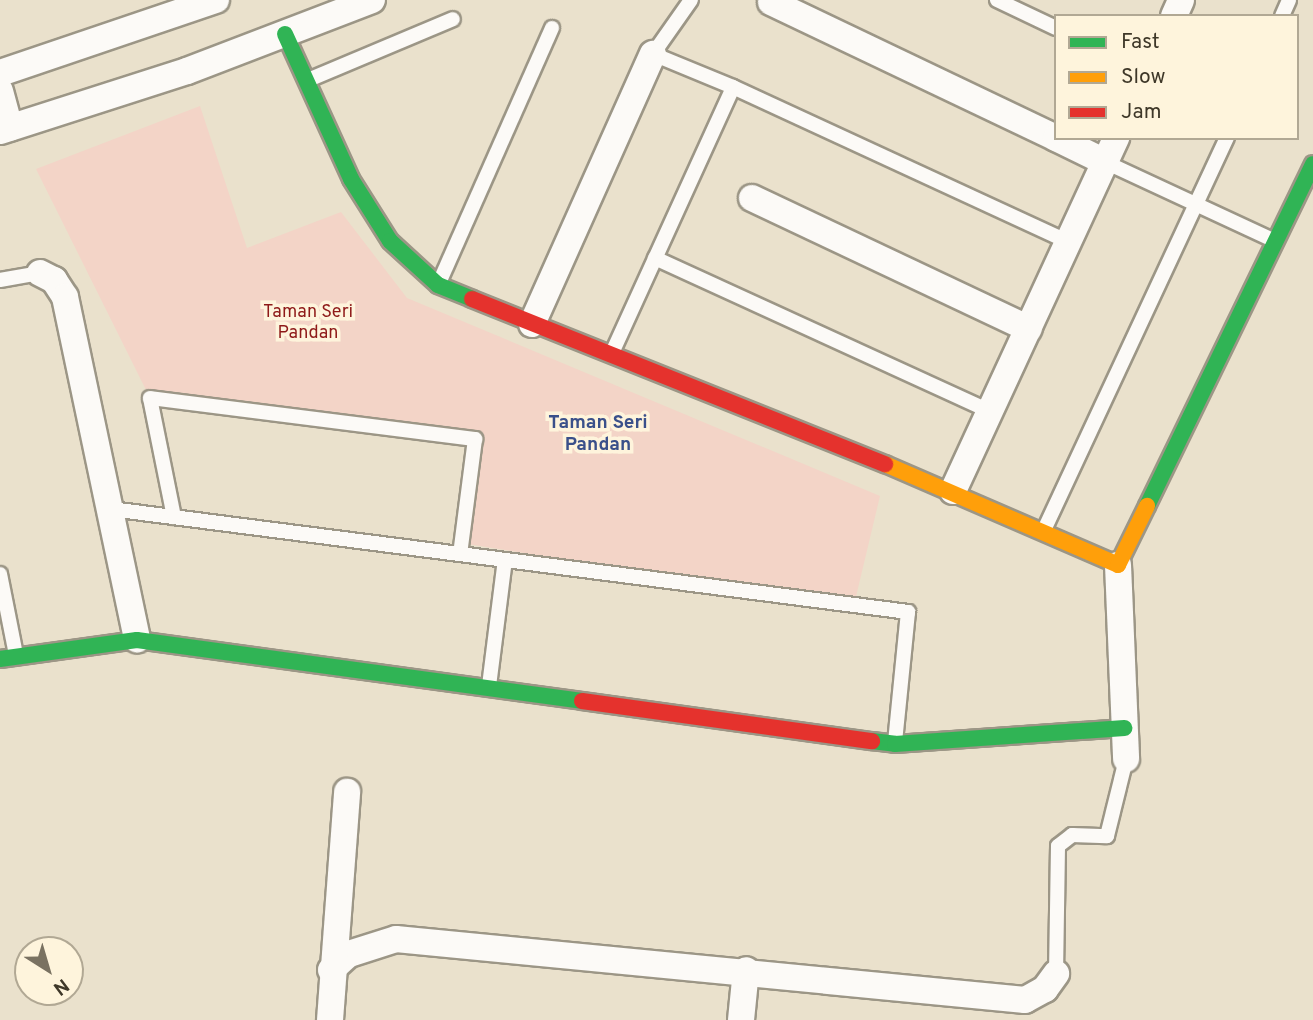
<!DOCTYPE html>
<html>
<head>
<meta charset="utf-8">
<style>
  body { margin:0 }
  #map { position:relative; width:1313px; height:1020px; overflow:hidden; background:#eae1cc; font-family:Overpass,sans-serif }
  div>[style] { position:absolute }
  .green>* { inset:0; background:#f3d4c7 }
  .roads { filter:drop-shadow(2px 0 #9c9686) drop-shadow(-2px 0 #9c9686) drop-shadow(0 2px #9c9686) drop-shadow(0 -2px #9c9686) }
  .lane>* { height:14px; margin:-7px; padding:0 7px; transform-origin:7px; border-radius:7px; background:#fcfaf7 }
  .street>* { height:26px; margin:-13px; padding:0 13px; transform-origin:13px; border-radius:13px; background:#fcfaf7 }
  .fast>* { height:16px; margin:-8px; padding:0 8px; transform-origin:8px; border-radius:8px; background:#30b455 }
  .slow>* { height:16px; margin:-8px; padding:0 8px; transform-origin:8px; border-radius:8px; background:#ff9f0a }
  .jam>* { height:16px; margin:-8px; padding:0 8px; transform-origin:8px; border-radius:8px; background:#e5322d }
  span { translate:-50% -50%; white-space:nowrap; text-align:center; line-height:1.15; -webkit-text-stroke:7px #fef4dc; paint-order:stroke }
  .park-label { font-size:18px; color:#8e1a19 }
  .neighbourhood-label { font-size:19px; color:#3a508a; font-weight:700 }
  .legend { position:absolute; left:1054px; top:14px; width:245px; height:126px; box-sizing:border-box; background:#fef4dc; border:2px solid #b1a894; margin:0; padding:9px 12px; list-style:none; font-size:21px; color:#3e3728 }
  .legend li { display:flex; align-items:center; gap:14px; height:35px }
  .legend b { width:35px; border:2px solid #b1a894 }
  .north { position:absolute; left:14px; top:936px; width:70px; height:70px; box-sizing:border-box; background:#fef4dc; border:2px solid #b1a894; border-radius:50%; rotate:143deg; font-size:19px; font-weight:700; line-height:28px; text-align:center; color:#3e3728 }
  .north::after { content:''; display:block; margin:auto; width:24px; height:32px; background:#7a7261; clip-path:polygon(50% 0,100% 100%,50% 72%,0 100%) }
</style>
</head>
<body>
<div id="map">
  <div class="green">
    <i style="clip-path:polygon(200px 106px,247px 248px,341px 212px,407px 298px,880px 496px,854px 605px,461px 543px,475px 440px,150px 398px,36px 169px)"></i>
  </div>
  <div class="roads">
    <div class="lane">
      <i style="left:997px;top:0;width:65px;rotate:25.4deg"></i>
      <i style="left:1282px;top:16px;width:17px;rotate:-66deg"></i>
      <i style="left:308px;top:80px;width:157px;rotate:-22.8deg"></i>
      <i style="left:733px;top:87px;width:372px;rotate:24.8deg"></i>
      <i style="left:1105px;top:162px;width:187px;rotate:24.9deg"></i>
      <i style="left:655px;top:258px;width:370px;rotate:24.6deg"></i>
      <i style="left:0;top:280px;width:41px;rotate:-9.9deg"></i>
      <i style="left:439px;top:283px;width:279px;rotate:-66.1deg"></i>
      <i style="left:612px;top:353px;width:292px;rotate:-65.5deg"></i>
      <i style="left:733px;top:87px;width:87px;rotate:-157.6deg"></i>
      <i style="left:653px;top:54px;width:66px;rotate:-54.9deg"></i>
      <i style="left:111px;top:509px;width:804px;rotate:7.36deg"></i>
      <i style="left:908px;top:612px;width:132px;rotate:95.7deg"></i>
      <i style="left:174px;top:517px;width:121px;rotate:-101.4deg"></i>
      <i style="left:150px;top:398px;width:328px;rotate:7.2deg"></i>
      <i style="left:475px;top:439px;width:116px;rotate:97.4deg"></i>
      <i style="left:1044px;top:530px;width:433px;rotate:-65deg"></i>
      <i style="left:0;top:574px;width:83px;rotate:78.8deg"></i>
      <i style="left:489px;top:686px;width:127px;rotate:-82.8deg"></i>
      <i style="left:1056px;top:974px;width:128px;rotate:-89.1deg"></i>
      <i style="left:1058px;top:846px;width:18px;rotate:-38deg"></i>
      <i style="left:1072px;top:835px;width:35px;rotate:2deg"></i>
      <i style="left:1107px;top:836px;width:79px;rotate:-76.1deg"></i>
    </div>
    <div class="street">
      <i style="left:771px;top:2px;width:316px;rotate:25.5deg"></i>
      <i style="left:1174px;top:16px;width:17px;rotate:-66deg"></i>
      <i style="left:0;top:73px;width:228px;rotate:-18.7deg"></i>
      <i style="left:0;top:91px;width:38px;rotate:75deg"></i>
      <i style="left:0;top:131px;width:196px;rotate:-17.8deg"></i>
      <i style="left:187px;top:71px;width:198px;rotate:-21deg"></i>
      <i style="left:1056px;top:138px;width:55px;rotate:26.1deg"></i>
      <i style="left:752px;top:198px;width:306px;rotate:25.3deg"></i>
      <i style="left:40px;top:273px;width:16px;rotate:27deg"></i>
      <i style="left:54px;top:280px;width:20px;rotate:57deg"></i>
      <i style="left:65px;top:297px;width:350px;rotate:78.1deg"></i>
      <i style="left:532px;top:324px;width:296px;rotate:-65.9deg"></i>
      <i style="left:953px;top:491px;width:389px;rotate:-65.2deg"></i>
      <i style="left:1118px;top:565px;width:194px;rotate:87.6deg"></i>
      <i style="left:331px;top:970px;width:24px;rotate:-42deg"></i>
      <i style="left:349px;top:954px;width:49px;rotate:-17.7deg"></i>
      <i style="left:396px;top:939px;width:632px;rotate:5.54deg"></i>
      <i style="left:1025px;top:1000px;width:23px;rotate:-29deg"></i>
      <i style="left:1045px;top:989px;width:19px;rotate:-54deg"></i>
      <i style="left:330px;top:1020px;width:229px;rotate:-85.7deg"></i>
      <i style="left:741px;top:1020px;width:50px;rotate:-84.3deg"></i>
    </div>
    <div class="fast">
      <i style="left:285px;top:34px;width:159px;rotate:65.5deg"></i>
      <i style="left:351px;top:179px;width:73px;rotate:57.8deg"></i>
      <i style="left:390px;top:241px;width:65px;rotate:42.5deg"></i>
      <i style="left:438px;top:285px;width:37px;rotate:22deg"></i>
      <i style="left:1147px;top:506px;width:380px;rotate:-64.1deg"></i>
      <i style="left:0;top:659px;width:138px;rotate:-7.9deg"></i>
      <i style="left:137px;top:640px;width:449px;rotate:7.8deg"></i>
      <i style="left:872px;top:741px;width:23px;rotate:7deg"></i>
      <i style="left:895px;top:744px;width:230px;rotate:-4deg"></i>
    </div>
    <div class="slow">
      <i style="left:885px;top:464px;width:254px;rotate:23.4deg"></i>
      <i style="left:1118px;top:565px;width:66px;rotate:-63.8deg"></i>
    </div>
    <div class="jam">
      <i style="left:472px;top:299px;width:445px;rotate:21.8deg"></i>
      <i style="left:582px;top:701px;width:293px;rotate:7.9deg"></i>
    </div>
  </div>
  <div class="park-label">
    <span style="left:308px;top:324px">Taman Seri<br>Pandan</span>
  </div>
  <div class="neighbourhood-label">
    <span style="left:598px;top:435px">Taman Seri<br>Pandan</span>
  </div>
  <ul class="legend">
  <li><b style="height:9px;background:#30b455"></b>Fast</li>
  <li><b style="height:9px;background:#ff9f0a"></b>Slow</li>
  <li><b style="height:9px;background:#e5322d"></b>Jam</li>
  </ul>
  <div class="north">N</div>
</div>
</body>
</html>
